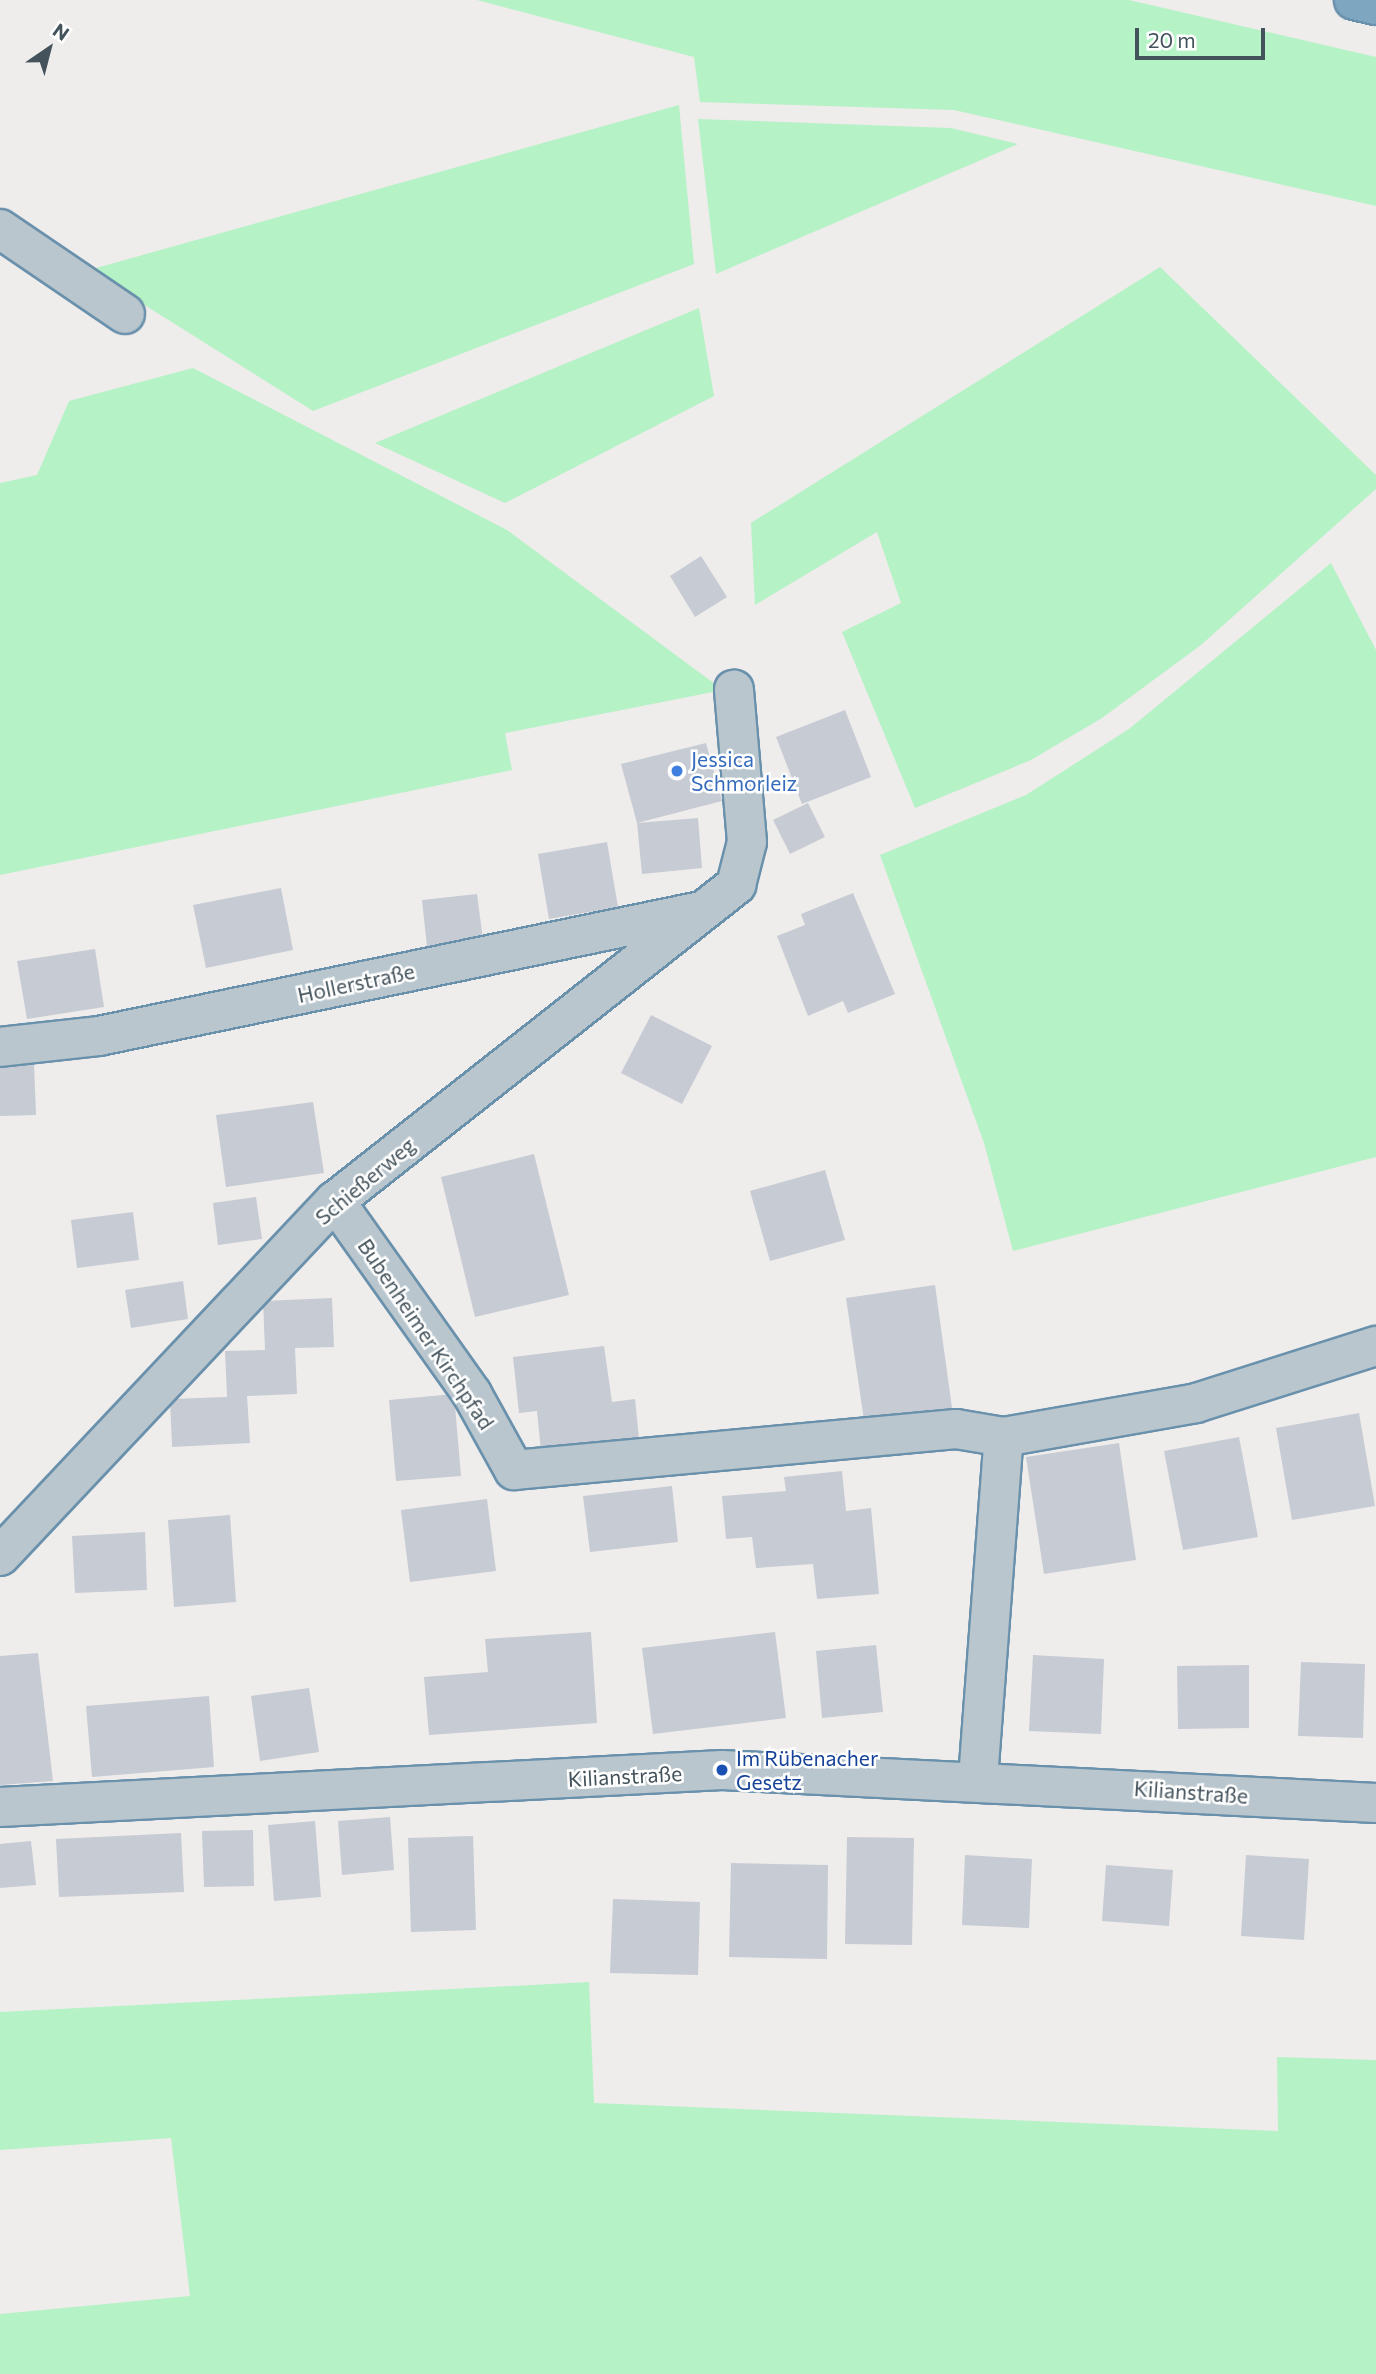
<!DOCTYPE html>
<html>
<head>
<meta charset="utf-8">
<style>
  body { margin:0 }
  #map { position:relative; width:1376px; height:2374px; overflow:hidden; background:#efecec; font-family:Commissioner,sans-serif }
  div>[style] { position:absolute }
  .green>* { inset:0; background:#b5f2c5 }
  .building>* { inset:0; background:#c7cbd3 }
  .roads { filter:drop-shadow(2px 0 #6a91ac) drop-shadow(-2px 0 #6a91ac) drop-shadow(0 2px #6a91ac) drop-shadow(0 -2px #6a91ac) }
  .minor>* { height:38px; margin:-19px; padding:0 19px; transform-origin:19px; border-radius:19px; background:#b9c6cd }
  .highway>* { height:38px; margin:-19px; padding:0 19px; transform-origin:19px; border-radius:19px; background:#7fa6c0 }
  .dots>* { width:19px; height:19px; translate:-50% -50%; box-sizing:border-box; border:4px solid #fff; border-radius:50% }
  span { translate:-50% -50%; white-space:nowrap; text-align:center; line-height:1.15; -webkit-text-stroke:5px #fff; paint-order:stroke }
  .shop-label { font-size:21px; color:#366cbe }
  .left { translate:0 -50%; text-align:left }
  .street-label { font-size:21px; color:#43525b }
  .transit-label { font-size:21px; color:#164399 }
  .north { position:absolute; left:14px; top:14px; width:70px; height:70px; -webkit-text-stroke:5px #fff; paint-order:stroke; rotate:35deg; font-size:19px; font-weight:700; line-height:28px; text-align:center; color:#43525b }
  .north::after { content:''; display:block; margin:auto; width:24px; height:32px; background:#43525b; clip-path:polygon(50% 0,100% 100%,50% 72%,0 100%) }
  .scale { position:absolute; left:1135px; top:28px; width:130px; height:32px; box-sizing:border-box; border:4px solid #43525b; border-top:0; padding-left:9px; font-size:21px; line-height:24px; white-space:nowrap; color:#43525b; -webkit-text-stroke:5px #fff; paint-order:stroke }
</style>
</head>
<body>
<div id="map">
  <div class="green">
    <i style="clip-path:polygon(477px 0,1129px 0,1376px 57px,1376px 206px,954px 110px,700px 102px,694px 57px)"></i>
    <i style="clip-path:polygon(679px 105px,694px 264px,313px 411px,89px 270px)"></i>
    <i style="clip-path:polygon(698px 119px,951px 128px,1018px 144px,716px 274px)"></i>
    <i style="clip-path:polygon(1160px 267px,1376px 475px,1376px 489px,1201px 645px,1102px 718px,1031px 760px,915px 808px,842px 632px,901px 603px,877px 532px,755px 605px,751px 523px)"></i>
    <i style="clip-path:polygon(699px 308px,714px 396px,505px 503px,375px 443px)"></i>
    <i style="clip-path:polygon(193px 368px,507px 530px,723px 690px,505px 733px,512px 770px,0 875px,0 483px,37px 475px,69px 401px)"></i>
    <i style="clip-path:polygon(1331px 563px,1376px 650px,1376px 1157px,1013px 1251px,984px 1143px,880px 855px,1026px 795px,1129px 729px)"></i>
    <i style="clip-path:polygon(589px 1982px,594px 2103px,1278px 2131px,1277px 2057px,1376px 2060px,1376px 2374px,0 2374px,0 2314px,190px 2296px,171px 2138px,0 2150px,0 2012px)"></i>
  </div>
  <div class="building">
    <i style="clip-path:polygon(701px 556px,727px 597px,695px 617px,670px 576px)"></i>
    <i style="clip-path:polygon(845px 710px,871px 777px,802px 804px,776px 737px)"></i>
    <i style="clip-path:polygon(706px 743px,722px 801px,637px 823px,621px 764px)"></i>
    <i style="clip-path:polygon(808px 803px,825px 837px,790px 854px,773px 820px)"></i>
    <i style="clip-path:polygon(698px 818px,702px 868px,642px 874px,637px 823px)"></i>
    <i style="clip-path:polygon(607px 842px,618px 907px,549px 919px,538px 854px)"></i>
    <i style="clip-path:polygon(281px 888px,293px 950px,206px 968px,193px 905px)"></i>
    <i style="clip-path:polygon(853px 893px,895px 994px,848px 1013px,843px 1001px,808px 1016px,777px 936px,805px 925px,801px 914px)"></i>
    <i style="clip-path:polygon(477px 894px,483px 940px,427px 947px,422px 900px)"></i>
    <i style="clip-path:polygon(95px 949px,104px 1007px,27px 1019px,17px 961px)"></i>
    <i style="clip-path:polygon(651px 1015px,712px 1046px,682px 1104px,621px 1073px)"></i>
    <i style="clip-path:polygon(34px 1063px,36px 1115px,0 1116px,0 1065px)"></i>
    <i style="clip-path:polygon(313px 1102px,324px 1173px,226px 1187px,216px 1115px)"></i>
    <i style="clip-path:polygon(534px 1154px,569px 1295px,475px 1317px,441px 1177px)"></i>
    <i style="clip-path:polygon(825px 1170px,845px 1240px,770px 1261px,750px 1191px)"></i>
    <i style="clip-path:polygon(256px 1197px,262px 1239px,218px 1245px,213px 1203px)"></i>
    <i style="clip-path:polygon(133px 1212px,139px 1260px,77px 1268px,71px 1220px)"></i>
    <i style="clip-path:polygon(183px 1281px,188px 1319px,131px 1328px,125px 1290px)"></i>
    <i style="clip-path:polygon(935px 1285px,953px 1415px,865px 1427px,846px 1298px)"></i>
    <i style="clip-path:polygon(332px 1298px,334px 1347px,295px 1348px,297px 1394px,247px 1396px,250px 1443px,172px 1447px,170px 1399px,227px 1397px,225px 1351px,265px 1350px,263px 1301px)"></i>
    <i style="clip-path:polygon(604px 1346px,612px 1402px,635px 1399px,639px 1439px,541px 1451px,537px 1411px,519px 1413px,513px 1357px)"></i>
    <i style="clip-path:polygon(454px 1394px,461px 1476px,396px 1481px,389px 1400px)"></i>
    <i style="clip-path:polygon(1359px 1413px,1375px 1506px,1292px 1520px,1276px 1428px)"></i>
    <i style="clip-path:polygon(1239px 1437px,1258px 1537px,1183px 1550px,1164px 1451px)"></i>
    <i style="clip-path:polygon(1119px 1443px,1136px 1560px,1044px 1574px,1026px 1457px)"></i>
    <i style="clip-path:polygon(842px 1471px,846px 1511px,871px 1508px,879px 1594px,817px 1599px,813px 1564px,756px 1568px,752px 1537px,726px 1539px,722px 1496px,786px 1491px,784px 1477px)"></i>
    <i style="clip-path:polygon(672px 1486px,678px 1542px,590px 1552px,583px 1496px)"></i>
    <i style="clip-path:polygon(487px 1499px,496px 1571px,410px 1582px,401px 1510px)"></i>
    <i style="clip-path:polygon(230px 1515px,236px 1602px,174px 1607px,168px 1520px)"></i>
    <i style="clip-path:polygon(145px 1532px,147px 1590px,75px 1593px,72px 1536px)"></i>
    <i style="clip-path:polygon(591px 1632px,597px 1723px,429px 1735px,424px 1677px,488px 1672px,485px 1639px)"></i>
    <i style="clip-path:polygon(775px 1632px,786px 1718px,653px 1734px,642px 1648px)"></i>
    <i style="clip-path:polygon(876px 1645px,883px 1712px,822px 1718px,816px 1651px)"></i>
    <i style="clip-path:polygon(38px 1653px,53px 1781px,0 1785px,0 1656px)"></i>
    <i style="clip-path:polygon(1033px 1655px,1104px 1659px,1101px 1734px,1029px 1731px)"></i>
    <i style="clip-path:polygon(1301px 1662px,1365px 1664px,1363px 1738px,1298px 1736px)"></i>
    <i style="clip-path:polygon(1249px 1665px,1249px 1728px,1178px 1729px,1177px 1666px)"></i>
    <i style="clip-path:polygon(309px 1688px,319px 1752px,260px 1761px,251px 1696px)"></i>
    <i style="clip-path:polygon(209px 1696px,214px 1767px,92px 1777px,86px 1706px)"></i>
    <i style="clip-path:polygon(390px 1817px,394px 1870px,342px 1875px,338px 1821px)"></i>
    <i style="clip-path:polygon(315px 1821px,321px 1897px,274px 1901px,268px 1825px)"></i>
    <i style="clip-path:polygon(253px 1830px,254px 1886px,204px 1887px,202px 1831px)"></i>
    <i style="clip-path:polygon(181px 1833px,184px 1892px,59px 1897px,56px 1839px)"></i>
    <i style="clip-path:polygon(473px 1836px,476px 1930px,411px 1932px,408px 1838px)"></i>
    <i style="clip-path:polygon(847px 1837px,914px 1838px,912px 1945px,845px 1944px)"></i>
    <i style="clip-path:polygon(31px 1841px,36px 1885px,0 1888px,0 1844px)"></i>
    <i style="clip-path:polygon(965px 1855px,1032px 1859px,1029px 1928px,962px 1925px)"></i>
    <i style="clip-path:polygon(1246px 1855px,1309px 1859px,1304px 1940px,1241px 1936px)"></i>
    <i style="clip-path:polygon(731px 1863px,828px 1865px,827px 1959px,729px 1957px)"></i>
    <i style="clip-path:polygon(1106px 1865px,1173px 1870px,1169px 1926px,1102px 1921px)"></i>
    <i style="clip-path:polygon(613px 1899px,700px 1902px,698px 1975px,610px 1973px)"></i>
  </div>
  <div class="roads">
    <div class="minor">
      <i style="left:0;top:229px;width:151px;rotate:34.2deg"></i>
      <i style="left:0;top:1047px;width:100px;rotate:-6.3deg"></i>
      <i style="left:99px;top:1036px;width:615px;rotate:-11.73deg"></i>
      <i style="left:335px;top:1201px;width:237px;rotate:54.6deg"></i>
      <i style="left:472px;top:1394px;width:87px;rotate:61.1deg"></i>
      <i style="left:514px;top:1470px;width:444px;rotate:-5.3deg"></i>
      <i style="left:956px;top:1429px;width:49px;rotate:9.5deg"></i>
      <i style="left:1004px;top:1437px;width:195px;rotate:-10deg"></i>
      <i style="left:1196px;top:1403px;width:189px;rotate:-17.6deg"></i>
      <i style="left:0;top:1556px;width:488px;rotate:-46.7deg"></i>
      <i style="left:335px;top:1201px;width:511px;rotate:-38.24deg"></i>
      <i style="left:736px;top:885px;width:44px;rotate:-75.7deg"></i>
      <i style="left:747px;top:842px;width:153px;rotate:-94.9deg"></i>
      <i style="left:978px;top:1779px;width:343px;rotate:-85.7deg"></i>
      <i style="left:0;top:1807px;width:723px;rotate:-2.93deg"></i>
      <i style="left:722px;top:1770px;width:655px;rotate:2.89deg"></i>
    </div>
    <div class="highway">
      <i style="left:1354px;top:0;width:23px;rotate:13deg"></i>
    </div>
  </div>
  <div class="dots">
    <i style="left:677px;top:771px;background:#3f7fe0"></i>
    <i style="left:722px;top:1770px;background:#1a4fb4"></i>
  </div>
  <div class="shop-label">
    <span class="left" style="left:691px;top:771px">Jessica<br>Schmorleiz</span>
  </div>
  <div class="street-label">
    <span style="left:356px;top:983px;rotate:-12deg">Hollerstraße</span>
    <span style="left:365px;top:1181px;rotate:-40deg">Schießerweg</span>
    <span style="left:426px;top:1334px;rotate:56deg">Bubenheimer Kirchpfad</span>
    <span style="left:625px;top:1776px;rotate:-3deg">Kilianstraße</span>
    <span style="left:1191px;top:1792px;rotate:4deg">Kilianstraße</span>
  </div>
  <div class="transit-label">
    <span class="left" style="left:736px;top:1770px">Im Rübenacher<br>Gesetz</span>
  </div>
  <div class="north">N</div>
  <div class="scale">20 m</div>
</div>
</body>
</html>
